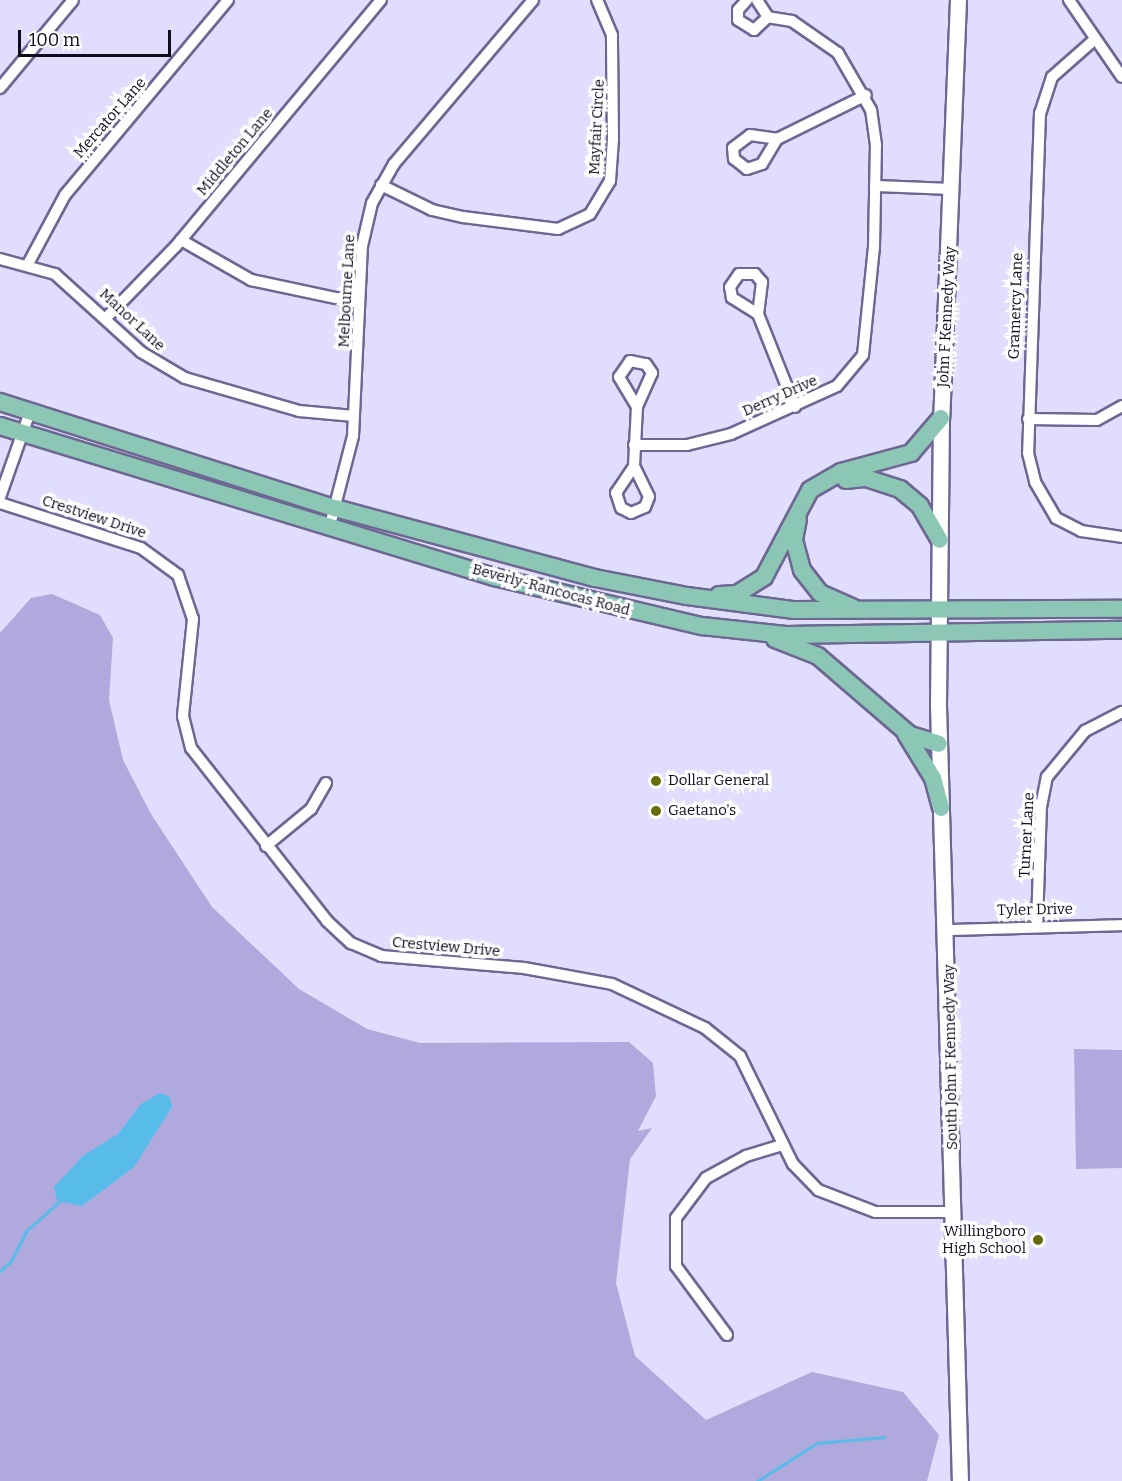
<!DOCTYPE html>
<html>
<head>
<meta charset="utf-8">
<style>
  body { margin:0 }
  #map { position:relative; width:1122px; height:1481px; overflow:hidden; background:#e1ddfc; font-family:Bitter,serif }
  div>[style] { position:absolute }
  .green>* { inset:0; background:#b0a9de }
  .water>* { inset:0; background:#58bcea }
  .stream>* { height:3px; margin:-1.5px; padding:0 1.5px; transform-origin:1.5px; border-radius:1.5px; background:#58bcea }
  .roads { filter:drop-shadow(2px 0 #6d6793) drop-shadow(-2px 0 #6d6793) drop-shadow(0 2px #6d6793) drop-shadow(0 -2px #6d6793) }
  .street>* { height:10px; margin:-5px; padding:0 5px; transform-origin:5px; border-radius:5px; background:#fff }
  .secondary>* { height:15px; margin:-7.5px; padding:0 7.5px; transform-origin:7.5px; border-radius:7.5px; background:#fff }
  .primary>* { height:16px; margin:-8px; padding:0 8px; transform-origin:8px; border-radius:8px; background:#8cc7b5 }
  .dots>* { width:16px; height:16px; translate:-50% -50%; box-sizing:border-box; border:3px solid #fff; border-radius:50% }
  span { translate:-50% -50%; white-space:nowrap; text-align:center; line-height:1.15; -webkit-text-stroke:6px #fff; paint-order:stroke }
  .street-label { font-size:15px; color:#0f0c1d }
  .poi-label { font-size:15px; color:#0f0c1d }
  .left { translate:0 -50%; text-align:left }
  .right { translate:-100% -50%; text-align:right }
  .scale { position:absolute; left:18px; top:30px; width:153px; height:27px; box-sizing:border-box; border:3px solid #0f0c1d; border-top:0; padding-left:8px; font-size:18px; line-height:21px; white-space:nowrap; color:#0f0c1d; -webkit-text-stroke:4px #fff; paint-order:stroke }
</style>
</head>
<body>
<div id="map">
  <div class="green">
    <i style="clip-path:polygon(52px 594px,100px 615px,113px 638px,109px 700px,123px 760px,151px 814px,212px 907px,299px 989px,367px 1029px,420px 1043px,629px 1042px,653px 1063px,656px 1096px,638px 1131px,652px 1128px,630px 1159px,616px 1283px,635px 1356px,706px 1420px,812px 1372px,903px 1392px,939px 1435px,927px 1481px,0 1481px,0 633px,31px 598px)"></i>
    <i style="clip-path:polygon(1074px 1049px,1122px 1050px,1122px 1168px,1076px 1169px)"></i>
  </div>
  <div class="water">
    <i style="clip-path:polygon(160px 1093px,170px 1097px,172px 1107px,134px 1167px,82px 1206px,57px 1201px,54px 1187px,84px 1155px,118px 1134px,141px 1104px)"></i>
  </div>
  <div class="stream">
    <i style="left:0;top:1271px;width:15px;rotate:-42deg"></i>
    <i style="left:11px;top:1261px;width:34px;rotate:-63deg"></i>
    <i style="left:26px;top:1231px;width:47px;rotate:-41.5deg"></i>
    <i style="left:757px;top:1481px;width:71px;rotate:-32.3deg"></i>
    <i style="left:817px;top:1443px;width:67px;rotate:-5.1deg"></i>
  </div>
  <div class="roads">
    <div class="street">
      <i style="left:747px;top:0;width:13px;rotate:132deg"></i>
      <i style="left:738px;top:10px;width:10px;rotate:90deg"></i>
      <i style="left:738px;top:20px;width:19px;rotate:32deg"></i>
      <i style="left:754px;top:30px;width:19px;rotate:-43deg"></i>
      <i style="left:768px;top:17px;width:20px;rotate:-123deg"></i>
      <i style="left:1069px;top:0;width:93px;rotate:55.5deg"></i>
      <i style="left:1094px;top:40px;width:56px;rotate:138.6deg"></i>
      <i style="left:1052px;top:77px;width:38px;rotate:108deg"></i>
      <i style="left:1040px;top:113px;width:340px;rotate:92deg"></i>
      <i style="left:1028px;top:453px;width:30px;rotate:76deg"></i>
      <i style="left:1035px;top:482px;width:42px;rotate:59.7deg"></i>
      <i style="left:1056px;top:518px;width:28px;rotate:27deg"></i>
      <i style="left:1081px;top:531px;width:41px;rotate:8.3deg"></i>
      <i style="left:0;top:88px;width:114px;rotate:-50.3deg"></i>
      <i style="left:750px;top:135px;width:27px;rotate:8deg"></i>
      <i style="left:777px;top:139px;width:29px;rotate:121deg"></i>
      <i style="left:762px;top:164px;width:16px;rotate:162deg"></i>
      <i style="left:747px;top:169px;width:16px;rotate:-142deg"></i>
      <i style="left:734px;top:159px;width:11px;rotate:-95deg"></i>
      <i style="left:733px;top:148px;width:21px;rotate:-37deg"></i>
      <i style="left:777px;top:139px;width:99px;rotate:-26.3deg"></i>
      <i style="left:381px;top:185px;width:57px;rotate:26.1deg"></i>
      <i style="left:432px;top:210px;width:32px;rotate:13deg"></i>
      <i style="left:463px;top:217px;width:96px;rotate:7.2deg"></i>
      <i style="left:558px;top:229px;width:35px;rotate:-25deg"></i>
      <i style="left:590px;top:214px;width:39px;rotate:-59deg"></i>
      <i style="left:610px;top:181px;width:42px;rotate:-85.9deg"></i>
      <i style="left:613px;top:139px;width:104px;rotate:-90.6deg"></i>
      <i style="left:612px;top:35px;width:38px;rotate:-113deg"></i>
      <i style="left:875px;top:186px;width:78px;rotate:2.2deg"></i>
      <i style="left:181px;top:240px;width:81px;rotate:29.7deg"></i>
      <i style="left:251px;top:280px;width:110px;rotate:12deg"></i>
      <i style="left:0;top:259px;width:57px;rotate:15.3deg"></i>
      <i style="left:55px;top:274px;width:116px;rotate:42.2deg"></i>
      <i style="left:141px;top:352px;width:51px;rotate:30.6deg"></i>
      <i style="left:185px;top:378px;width:119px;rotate:16.1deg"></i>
      <i style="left:299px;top:411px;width:55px;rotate:5.2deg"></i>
      <i style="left:28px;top:264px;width:78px;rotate:-61.8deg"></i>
      <i style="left:65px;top:195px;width:254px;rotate:-50.1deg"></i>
      <i style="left:739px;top:274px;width:16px"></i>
      <i style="left:755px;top:274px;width:11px;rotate:49deg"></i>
      <i style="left:762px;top:282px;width:32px;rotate:97deg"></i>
      <i style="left:758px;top:314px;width:31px;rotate:-148deg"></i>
      <i style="left:732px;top:298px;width:11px;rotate:-100deg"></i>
      <i style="left:730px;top:287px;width:16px;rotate:-55deg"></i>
      <i style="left:758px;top:314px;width:100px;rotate:68.3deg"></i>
      <i style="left:106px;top:318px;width:100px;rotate:-45.8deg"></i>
      <i style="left:176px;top:246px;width:320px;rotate:-50.2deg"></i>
      <i style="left:630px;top:361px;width:16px;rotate:11deg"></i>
      <i style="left:646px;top:364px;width:11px;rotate:56deg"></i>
      <i style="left:652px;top:373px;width:37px;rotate:114deg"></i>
      <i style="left:637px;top:407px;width:35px;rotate:-121deg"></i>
      <i style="left:619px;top:377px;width:19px;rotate:-55deg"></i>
      <i style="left:1028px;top:419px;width:69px;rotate:0.8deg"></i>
      <i style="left:1097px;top:420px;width:29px;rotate:-29deg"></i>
      <i style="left:634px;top:445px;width:53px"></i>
      <i style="left:687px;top:445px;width:45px;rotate:-14deg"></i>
      <i style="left:731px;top:434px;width:116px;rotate:-24.4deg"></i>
      <i style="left:837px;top:386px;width:40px;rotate:-50deg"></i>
      <i style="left:863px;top:355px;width:109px;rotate:-84.2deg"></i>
      <i style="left:874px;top:247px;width:102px;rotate:-88.9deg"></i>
      <i style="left:876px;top:145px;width:35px;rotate:-98deg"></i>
      <i style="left:871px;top:110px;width:66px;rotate:-120.1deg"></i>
      <i style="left:838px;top:53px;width:56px;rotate:-145.2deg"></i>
      <i style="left:792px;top:21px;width:24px;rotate:-171deg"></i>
      <i style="left:634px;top:466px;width:34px;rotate:64deg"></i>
      <i style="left:649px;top:497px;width:11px;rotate:112deg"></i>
      <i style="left:645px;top:507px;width:15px;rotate:157deg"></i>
      <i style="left:631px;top:513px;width:11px;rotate:-153deg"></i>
      <i style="left:621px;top:508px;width:16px;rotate:-108deg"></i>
      <i style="left:616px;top:493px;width:32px;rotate:-56deg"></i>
      <i style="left:634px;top:466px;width:59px;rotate:-87.1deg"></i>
      <i style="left:0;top:497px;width:90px;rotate:-70.6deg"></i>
      <i style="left:0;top:503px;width:148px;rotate:17.7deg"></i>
      <i style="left:141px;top:548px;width:46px;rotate:36.1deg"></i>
      <i style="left:178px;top:575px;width:46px;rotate:71.2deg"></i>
      <i style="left:193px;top:619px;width:98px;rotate:95.9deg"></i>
      <i style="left:183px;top:716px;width:33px;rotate:76deg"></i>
      <i style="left:191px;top:748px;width:220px;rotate:51.8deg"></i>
      <i style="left:327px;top:921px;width:33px;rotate:43deg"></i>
      <i style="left:351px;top:943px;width:33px;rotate:23deg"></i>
      <i style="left:381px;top:956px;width:144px;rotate:4.8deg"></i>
      <i style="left:524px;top:968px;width:89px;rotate:10.3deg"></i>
      <i style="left:612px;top:984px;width:103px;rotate:25.3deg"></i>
      <i style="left:705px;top:1028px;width:45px;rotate:38.7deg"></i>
      <i style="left:740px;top:1056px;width:120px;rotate:63.9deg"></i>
      <i style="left:793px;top:1164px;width:36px;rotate:46deg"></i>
      <i style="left:818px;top:1190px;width:61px;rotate:21.1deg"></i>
      <i style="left:875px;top:1212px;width:79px"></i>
      <i style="left:329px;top:529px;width:96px;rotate:-75.5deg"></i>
      <i style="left:353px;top:436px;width:190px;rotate:-87.3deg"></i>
      <i style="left:362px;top:246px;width:44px;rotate:-76.9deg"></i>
      <i style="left:372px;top:203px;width:45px;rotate:-60.6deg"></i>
      <i style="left:394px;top:164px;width:215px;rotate:-49.7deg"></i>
      <i style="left:266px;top:846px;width:58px;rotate:-39.4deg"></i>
      <i style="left:311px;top:809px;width:30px;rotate:-60deg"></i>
      <i style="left:1037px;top:925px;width:118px;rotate:-88.1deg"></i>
      <i style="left:1041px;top:807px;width:31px;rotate:-79deg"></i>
      <i style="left:1047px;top:777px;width:60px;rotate:-50.4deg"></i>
      <i style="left:1085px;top:731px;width:42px;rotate:-27.2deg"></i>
      <i style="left:948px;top:930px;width:174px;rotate:-1.6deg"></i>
      <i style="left:727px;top:1335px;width:86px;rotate:-126.5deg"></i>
      <i style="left:676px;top:1266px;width:48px;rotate:-90deg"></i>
      <i style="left:676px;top:1218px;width:50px;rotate:-53.1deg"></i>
      <i style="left:706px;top:1178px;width:46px;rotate:-28.8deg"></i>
      <i style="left:746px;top:1156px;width:39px;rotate:-17deg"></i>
    </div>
    <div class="secondary">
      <i style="left:958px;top:0;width:418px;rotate:92.3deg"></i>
      <i style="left:941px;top:418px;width:287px;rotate:90.6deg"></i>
      <i style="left:938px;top:705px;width:776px;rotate:88.38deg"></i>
    </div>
    <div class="primary">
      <i style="left:0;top:402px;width:351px;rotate:17.6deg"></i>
      <i style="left:335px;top:508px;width:269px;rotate:15.1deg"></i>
      <i style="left:595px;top:578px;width:94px;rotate:11.1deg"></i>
      <i style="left:687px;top:596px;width:108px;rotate:7.5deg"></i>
      <i style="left:794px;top:610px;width:328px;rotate:-0.2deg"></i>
      <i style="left:0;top:426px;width:517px;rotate:17deg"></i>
      <i style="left:494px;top:577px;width:214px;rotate:13.3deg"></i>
      <i style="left:702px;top:626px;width:84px;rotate:6.1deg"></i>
      <i style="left:786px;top:635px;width:336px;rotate:-0.9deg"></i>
      <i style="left:846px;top:480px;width:20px;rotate:-6deg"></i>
      <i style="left:866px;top:478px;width:36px;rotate:18deg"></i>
      <i style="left:900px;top:489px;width:26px;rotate:40deg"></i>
      <i style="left:920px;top:506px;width:39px;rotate:60deg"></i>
      <i style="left:798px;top:519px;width:21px;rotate:101deg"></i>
      <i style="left:794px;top:540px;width:31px;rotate:75deg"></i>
      <i style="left:802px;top:570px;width:29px;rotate:52deg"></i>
      <i style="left:820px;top:593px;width:36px;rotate:24deg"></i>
      <i style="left:719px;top:595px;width:18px;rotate:-3deg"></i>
      <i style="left:737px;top:594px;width:32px;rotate:-32deg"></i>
      <i style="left:764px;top:577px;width:98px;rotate:-62.1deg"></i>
      <i style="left:810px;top:490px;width:36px;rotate:-30deg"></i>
      <i style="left:841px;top:472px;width:73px;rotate:-15.2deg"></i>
      <i style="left:911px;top:453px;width:46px;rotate:-49.4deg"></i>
      <i style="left:775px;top:639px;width:46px;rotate:21.6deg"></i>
      <i style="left:818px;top:656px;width:121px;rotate:40.7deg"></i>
      <i style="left:910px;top:735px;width:30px;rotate:17deg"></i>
      <i style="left:906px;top:734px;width:52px;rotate:58.5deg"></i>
      <i style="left:933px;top:778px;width:31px;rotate:75deg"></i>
    </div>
  </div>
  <div class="dots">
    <i style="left:656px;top:781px;background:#696b0a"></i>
    <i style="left:656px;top:811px;background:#696b0a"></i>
    <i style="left:1038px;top:1240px;background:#696b0a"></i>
  </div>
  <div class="street-label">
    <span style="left:110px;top:118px;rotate:-49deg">Mercator Lane</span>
    <span style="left:597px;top:127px;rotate:-87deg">Mayfair Circle</span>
    <span style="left:235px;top:152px;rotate:-50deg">Middleton Lane</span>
    <span style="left:347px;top:291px;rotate:-87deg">Melbourne Lane</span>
    <span style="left:1016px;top:306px;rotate:-88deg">Gramercy Lane</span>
    <span style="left:947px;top:317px;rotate:-87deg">John F Kennedy Way</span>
    <span style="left:132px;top:320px;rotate:43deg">Manor Lane</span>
    <span style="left:780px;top:396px;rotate:-24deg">Derry Drive</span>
    <span style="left:94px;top:517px;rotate:18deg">Crestview Drive</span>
    <span style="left:551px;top:590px;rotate:15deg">Beverly-Rancocas Road</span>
    <span style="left:1027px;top:835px;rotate:-87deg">Turner Lane</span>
    <span style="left:1035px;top:910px;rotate:-1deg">Tyler Drive</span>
    <span style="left:446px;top:947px;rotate:5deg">Crestview Drive</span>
    <span style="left:951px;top:1057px;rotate:-91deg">South John F Kennedy Way</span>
  </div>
  <div class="poi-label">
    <span class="left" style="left:668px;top:781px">Dollar General</span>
    <span class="left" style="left:668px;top:811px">Gaetano's</span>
    <span class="right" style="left:1026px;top:1240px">Willingboro<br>High School</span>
  </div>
  <div class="scale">100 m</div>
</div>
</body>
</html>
